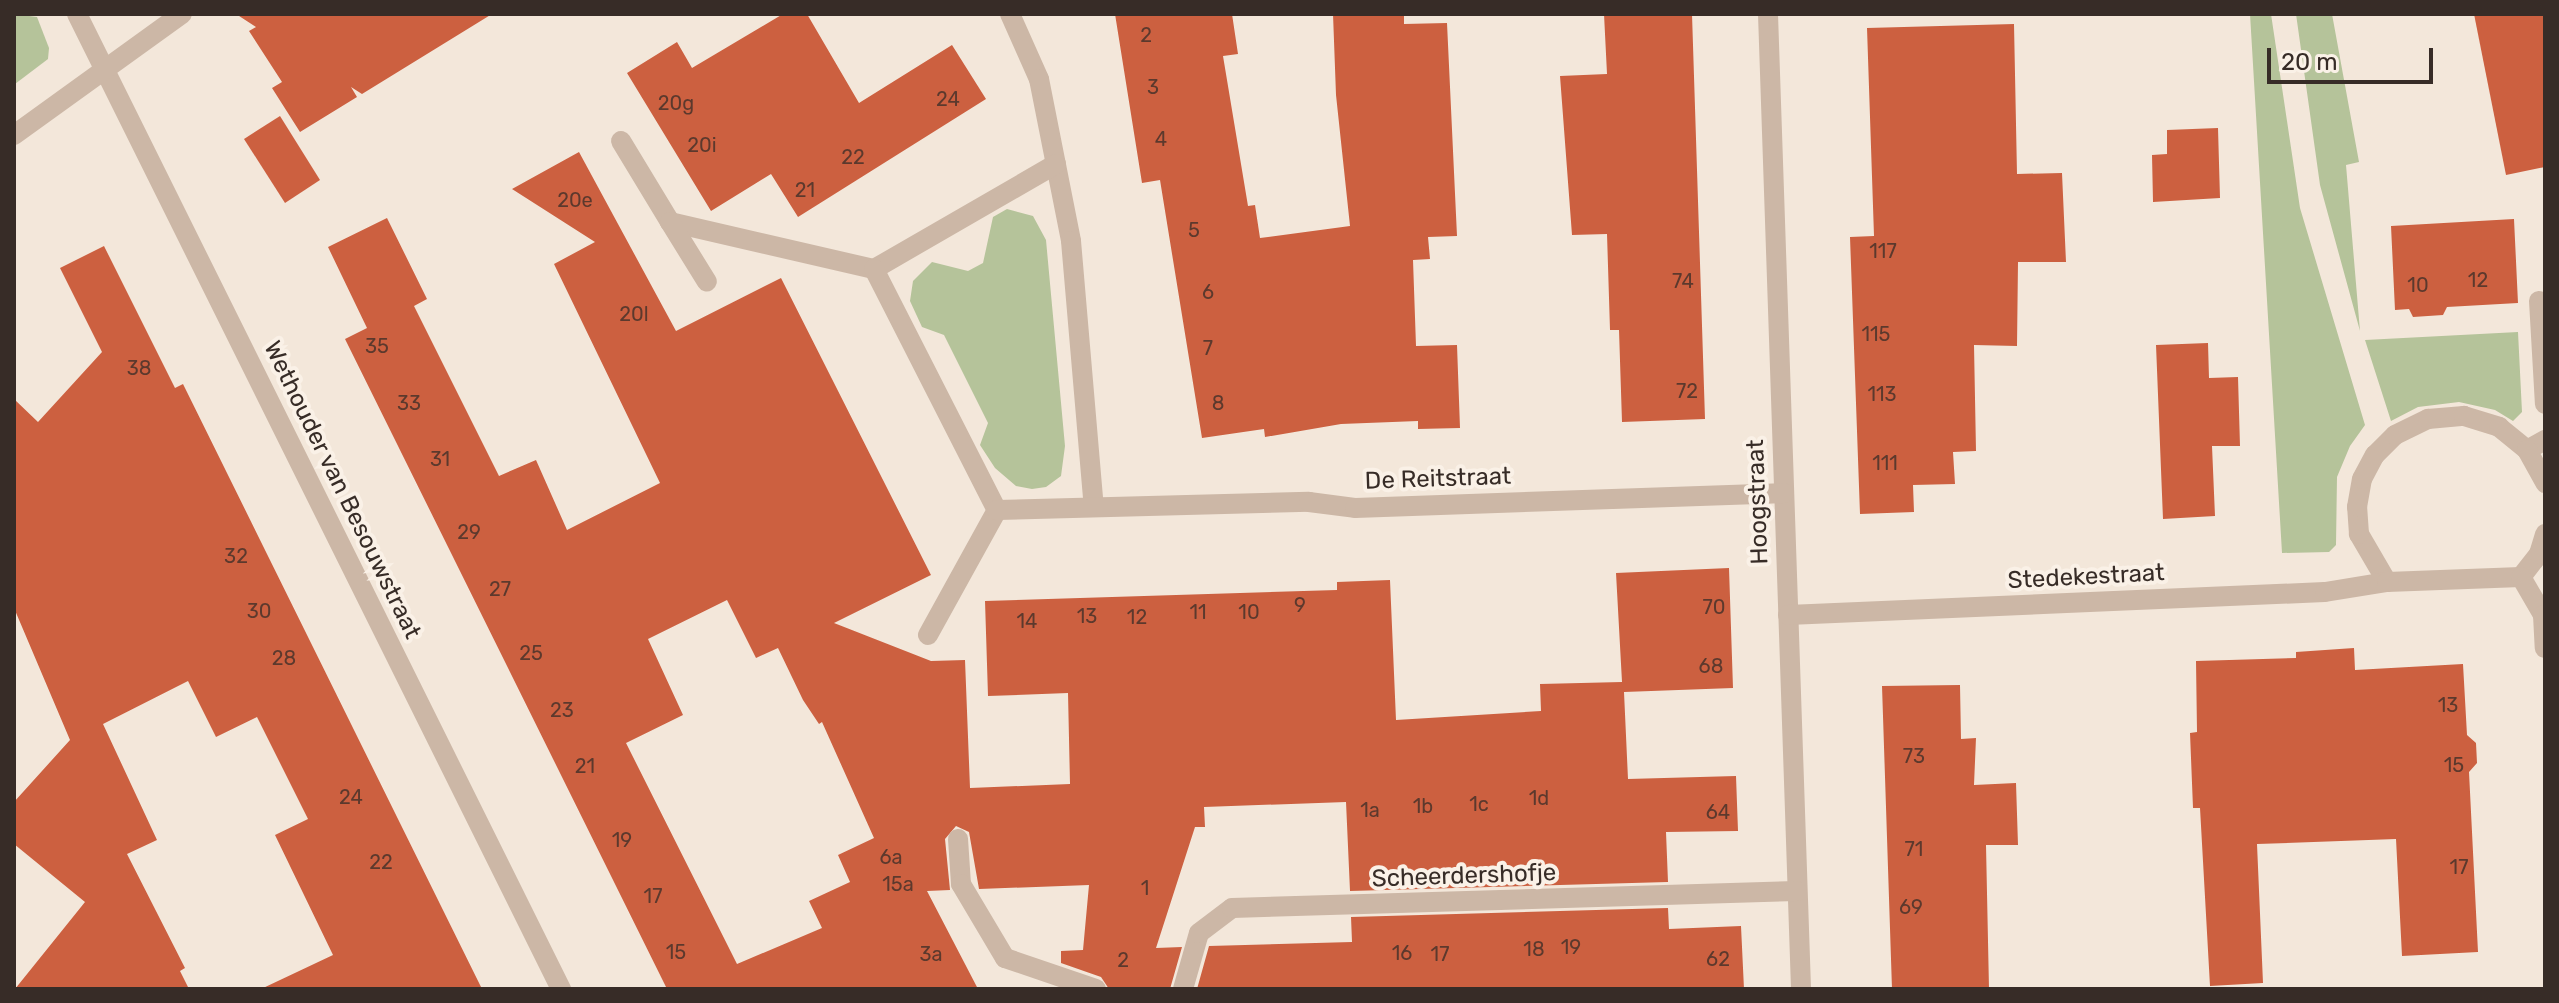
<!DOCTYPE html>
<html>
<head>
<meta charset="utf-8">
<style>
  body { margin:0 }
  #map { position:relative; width:2559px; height:1003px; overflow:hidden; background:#f3e7da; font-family:Rubik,sans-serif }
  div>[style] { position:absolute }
  .green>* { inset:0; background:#b5c39a }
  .building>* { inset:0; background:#cc6040 }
  .lane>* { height:20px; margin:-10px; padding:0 10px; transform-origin:10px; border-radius:10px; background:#ccb7a6 }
  .street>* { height:20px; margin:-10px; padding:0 10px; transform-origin:10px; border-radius:10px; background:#ccb7a6 }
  span { translate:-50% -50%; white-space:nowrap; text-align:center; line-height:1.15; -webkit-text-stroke:8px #faf1e7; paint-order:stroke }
  .number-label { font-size:20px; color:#5c392d }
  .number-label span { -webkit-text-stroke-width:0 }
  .street-label { font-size:24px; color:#372c27 }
  .frame { position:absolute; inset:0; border:16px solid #372c27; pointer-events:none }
  .scale { position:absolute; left:2267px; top:48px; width:166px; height:36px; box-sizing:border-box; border:4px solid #372c27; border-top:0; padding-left:10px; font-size:24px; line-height:28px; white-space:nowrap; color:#372c27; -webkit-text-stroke:6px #faf1e7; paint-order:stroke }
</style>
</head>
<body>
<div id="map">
  <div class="green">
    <i style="clip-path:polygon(14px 14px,37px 17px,49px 48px,48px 59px,15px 84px)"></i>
    <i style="clip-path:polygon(2250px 14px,2271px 14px,2300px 208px,2365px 425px,2350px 446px,2337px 477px,2336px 545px,2329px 552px,2282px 553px)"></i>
    <i style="clip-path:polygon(2296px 14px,2332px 14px,2359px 162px,2346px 165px,2360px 331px,2320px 185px)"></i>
    <i style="clip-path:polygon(1007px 209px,1033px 216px,1046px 240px,1065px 446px,1061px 476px,1046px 487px,1032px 489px,1016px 486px,995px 468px,980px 445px,988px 423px,944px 335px,922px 327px,910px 301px,913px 281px,932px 262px,968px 271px,983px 263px,993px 217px)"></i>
    <i style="clip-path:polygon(2518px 332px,2522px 412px,2513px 421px,2495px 410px,2459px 402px,2418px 407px,2391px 421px,2365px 340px)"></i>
  </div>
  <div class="building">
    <i style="clip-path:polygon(236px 14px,492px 14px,362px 94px,351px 87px,357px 97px,300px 132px,272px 88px,282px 82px,249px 31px,256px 27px)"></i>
    <i style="clip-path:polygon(783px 14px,807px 14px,859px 103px,952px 45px,986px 99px,798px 217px,771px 174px,711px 211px,627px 73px,677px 42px,692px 68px)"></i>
    <i style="clip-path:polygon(1115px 14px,1232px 14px,1238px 54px,1223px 56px,1248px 206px,1255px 205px,1260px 238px,1350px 226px,1336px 95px,1333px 14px,1404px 14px,1404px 24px,1447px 23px,1457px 236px,1428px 237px,1430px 259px,1413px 260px,1416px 346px,1457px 345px,1460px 428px,1418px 429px,1418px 421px,1341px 424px,1265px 437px,1264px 429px,1202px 438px,1160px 180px,1142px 183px)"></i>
    <i style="clip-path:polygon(1604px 14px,1692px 14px,1705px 419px,1622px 422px,1619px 330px,1610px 330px,1607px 234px,1572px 235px,1560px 76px,1607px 74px)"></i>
    <i style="clip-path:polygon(2474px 14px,2545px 14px,2545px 167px,2506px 175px)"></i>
    <i style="clip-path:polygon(2014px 24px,2017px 174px,2062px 173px,2066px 262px,2018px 262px,2017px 346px,1974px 345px,1976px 451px,1953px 452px,1955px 484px,1913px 485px,1914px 512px,1860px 514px,1850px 237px,1874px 236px,1867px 28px)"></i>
    <i style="clip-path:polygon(280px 116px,320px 180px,285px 203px,244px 139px)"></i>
    <i style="clip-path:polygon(2218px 128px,2220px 198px,2153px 202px,2152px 155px,2167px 154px,2167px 130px)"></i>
    <i style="clip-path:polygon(evenodd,579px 152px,676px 331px,781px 278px,931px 575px,834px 623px,931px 661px,965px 660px,970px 788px,1070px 784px,1068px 693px,988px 696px,985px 601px,1337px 590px,1337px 582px,1390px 580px,1396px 720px,1541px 711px,1540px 684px,1622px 682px,1616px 573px,1729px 568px,1733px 688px,1624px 692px,1628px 779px,1736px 776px,1738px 831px,1666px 832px,1668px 882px,1350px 891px,1346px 802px,1204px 807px,1205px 827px,1195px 827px,1156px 948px,1182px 947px,1170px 989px,1109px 989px,1101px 977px,1061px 963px,1061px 951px,1083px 950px,1089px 885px,979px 889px,969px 832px,956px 826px,945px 839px,950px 890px,927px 891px,978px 989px,667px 989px,345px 339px,367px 328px,328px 247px,387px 218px,427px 299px,414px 306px,499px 476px,536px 460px,567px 530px,660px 483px,554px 264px,595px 242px,512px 189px,579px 152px,727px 600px,756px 658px,778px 648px,803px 700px,819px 724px,822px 722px,874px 838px,838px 855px,850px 882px,809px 901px,822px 928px,737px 964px,626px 743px,683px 715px,648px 639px,727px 600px)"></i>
    <i style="clip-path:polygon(2514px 219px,2518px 303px,2447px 307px,2443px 315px,2413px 317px,2409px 309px,2395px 310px,2391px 226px)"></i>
    <i style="clip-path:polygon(104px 246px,175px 388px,183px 384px,482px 989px,261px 989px,333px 955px,275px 835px,308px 819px,257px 717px,216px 737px,188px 681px,103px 724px,157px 840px,127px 854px,185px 968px,180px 971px,189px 989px,15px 989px,85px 902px,14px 844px,14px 802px,70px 740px,14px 608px,14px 399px,38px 422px,102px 352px,60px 268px)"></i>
    <i style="clip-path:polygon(2208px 343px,2209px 378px,2238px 377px,2240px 446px,2212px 446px,2215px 516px,2163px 519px,2156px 345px)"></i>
    <i style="clip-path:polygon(2354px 648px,2355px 670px,2463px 664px,2467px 735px,2476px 743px,2477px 763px,2469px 772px,2478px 952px,2402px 956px,2396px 839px,2257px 844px,2263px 983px,2210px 986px,2200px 808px,2193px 808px,2190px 733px,2197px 732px,2196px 661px,2296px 658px,2296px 652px)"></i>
    <i style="clip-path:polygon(1960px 685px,1961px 739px,1976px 738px,1974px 785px,2016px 783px,2018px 845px,1986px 845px,1989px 989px,1892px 989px,1882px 686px)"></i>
    <i style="clip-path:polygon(1668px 908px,1669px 929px,1741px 926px,1744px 989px,1197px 989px,1209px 946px,1352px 942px,1351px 917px)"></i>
  </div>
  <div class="lane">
    <i style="left:621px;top:141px;width:95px;rotate:58.8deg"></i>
    <i style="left:670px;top:222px;width:209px;rotate:13deg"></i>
    <i style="left:670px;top:222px;width:70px;rotate:58.3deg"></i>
    <i style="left:928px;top:635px;width:143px;rotate:-61.1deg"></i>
    <i style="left:958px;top:839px;width:45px;rotate:86.2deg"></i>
    <i style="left:961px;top:884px;width:86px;rotate:59.3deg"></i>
    <i style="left:1005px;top:958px;width:96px;rotate:18.8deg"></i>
  </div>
  <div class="street">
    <i style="left:77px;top:14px;width:1089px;rotate:63.6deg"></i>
    <i style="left:1010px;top:14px;width:71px;rotate:66deg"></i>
    <i style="left:1039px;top:79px;width:165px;rotate:78.8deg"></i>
    <i style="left:1071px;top:241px;width:267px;rotate:85.1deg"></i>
    <i style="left:1768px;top:14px;width:976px;rotate:88.06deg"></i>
    <i style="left:14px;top:135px;width:207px;rotate:-35.8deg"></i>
    <i style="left:1056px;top:164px;width:210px;rotate:150deg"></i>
    <i style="left:874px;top:269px;width:271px;rotate:63deg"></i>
    <i style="left:997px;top:510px;width:312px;rotate:-1.5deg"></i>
    <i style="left:1309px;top:502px;width:46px;rotate:7.4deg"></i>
    <i style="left:1355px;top:508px;width:429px;rotate:-2deg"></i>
    <i style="left:2539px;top:301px;width:103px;rotate:86.7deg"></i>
    <i style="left:2527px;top:450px;width:21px;rotate:-29deg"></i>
    <i style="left:2521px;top:577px;width:29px;rotate:-52deg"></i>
    <i style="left:2539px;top:554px;width:21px;rotate:-73deg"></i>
    <i style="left:2387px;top:582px;width:56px;rotate:-120.3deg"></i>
    <i style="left:2359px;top:534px;width:27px;rotate:-94deg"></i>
    <i style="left:2357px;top:507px;width:28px;rotate:-80deg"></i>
    <i style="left:2362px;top:479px;width:27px;rotate:-62deg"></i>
    <i style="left:2375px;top:455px;width:28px;rotate:-45deg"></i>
    <i style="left:2395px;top:435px;width:37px;rotate:-26deg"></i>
    <i style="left:2428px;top:419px;width:36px;rotate:-5deg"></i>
    <i style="left:2464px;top:416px;width:37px;rotate:17deg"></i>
    <i style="left:2499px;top:427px;width:36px;rotate:39deg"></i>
    <i style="left:2527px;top:450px;width:38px;rotate:61deg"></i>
    <i style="left:1788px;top:615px;width:537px;rotate:-2.45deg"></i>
    <i style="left:2325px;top:592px;width:63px;rotate:-9.2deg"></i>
    <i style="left:2387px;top:582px;width:134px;rotate:-2.1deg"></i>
    <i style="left:2521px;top:577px;width:44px;rotate:59.9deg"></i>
    <i style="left:2543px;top:615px;width:33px;rotate:87deg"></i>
    <i style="left:1183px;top:989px;width:58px;rotate:-74.1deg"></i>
    <i style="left:1199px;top:933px;width:41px;rotate:-37.1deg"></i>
    <i style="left:1232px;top:908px;width:565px;rotate:-1.72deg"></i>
  </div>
  <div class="number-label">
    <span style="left:1146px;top:35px">2</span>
    <span style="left:1153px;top:87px">3</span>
    <span style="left:948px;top:99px">24</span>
    <span style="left:676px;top:103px">20g</span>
    <span style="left:1161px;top:139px">4</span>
    <span style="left:702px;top:145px">20i</span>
    <span style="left:853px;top:157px">22</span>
    <span style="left:805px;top:190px">21</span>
    <span style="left:575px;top:200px">20e</span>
    <span style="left:1194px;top:230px">5</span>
    <span style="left:1883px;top:251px">117</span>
    <span style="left:2478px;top:280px">12</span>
    <span style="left:1683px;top:281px">74</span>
    <span style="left:2418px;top:285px">10</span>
    <span style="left:1208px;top:292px">6</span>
    <span style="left:634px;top:314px">20l</span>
    <span style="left:1876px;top:334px">115</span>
    <span style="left:377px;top:346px">35</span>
    <span style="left:1208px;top:348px">7</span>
    <span style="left:139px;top:368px">38</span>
    <span style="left:1687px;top:391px">72</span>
    <span style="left:1882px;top:394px">113</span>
    <span style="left:409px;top:403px">33</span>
    <span style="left:1218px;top:403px">8</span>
    <span style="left:440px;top:459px">31</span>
    <span style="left:1885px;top:463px">111</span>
    <span style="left:469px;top:532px">29</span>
    <span style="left:236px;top:556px">32</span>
    <span style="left:500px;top:589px">27</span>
    <span style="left:1300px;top:605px">9</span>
    <span style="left:1714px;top:607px">70</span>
    <span style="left:259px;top:611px">30</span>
    <span style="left:1198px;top:612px">11</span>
    <span style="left:1249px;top:612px">10</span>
    <span style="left:1087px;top:616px">13</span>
    <span style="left:1137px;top:617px">12</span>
    <span style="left:1027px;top:621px">14</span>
    <span style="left:531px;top:653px">25</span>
    <span style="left:284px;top:658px">28</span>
    <span style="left:1711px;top:666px">68</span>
    <span style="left:2448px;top:705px">13</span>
    <span style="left:562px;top:710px">23</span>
    <span style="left:1914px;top:756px">73</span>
    <span style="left:2454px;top:765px">15</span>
    <span style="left:585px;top:766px">21</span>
    <span style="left:351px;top:797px">24</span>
    <span style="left:1539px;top:798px">1d</span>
    <span style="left:1479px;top:804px">1c</span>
    <span style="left:1423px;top:806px">1b</span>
    <span style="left:1370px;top:810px">1a</span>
    <span style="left:1718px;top:812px">64</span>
    <span style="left:622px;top:840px">19</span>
    <span style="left:1914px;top:849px">71</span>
    <span style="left:891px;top:857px">6a</span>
    <span style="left:381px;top:862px">22</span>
    <span style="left:2459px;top:867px">17</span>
    <span style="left:898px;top:884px">15a</span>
    <span style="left:1145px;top:888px">1</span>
    <span style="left:653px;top:896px">17</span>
    <span style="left:1911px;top:907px">69</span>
    <span style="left:1571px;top:947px">19</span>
    <span style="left:1534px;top:949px">18</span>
    <span style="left:676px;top:952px">15</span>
    <span style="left:1402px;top:953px">16</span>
    <span style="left:931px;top:954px">3a</span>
    <span style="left:1440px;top:954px">17</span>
    <span style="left:1718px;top:959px">62</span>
    <span style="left:1123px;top:960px">2</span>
  </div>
  <div class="street-label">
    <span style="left:1438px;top:479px;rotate:-2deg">De Reitstraat</span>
    <span style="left:342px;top:490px;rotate:64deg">Wethouder van Besouwstraat</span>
    <span style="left:1758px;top:502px;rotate:-92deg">Hoogstraat</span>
    <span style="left:2086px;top:577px;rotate:-3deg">Stedekestraat</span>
    <span style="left:1464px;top:876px;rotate:-2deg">Scheerdershofje</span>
  </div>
  <div class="frame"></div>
  <div class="scale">20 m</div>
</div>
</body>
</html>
